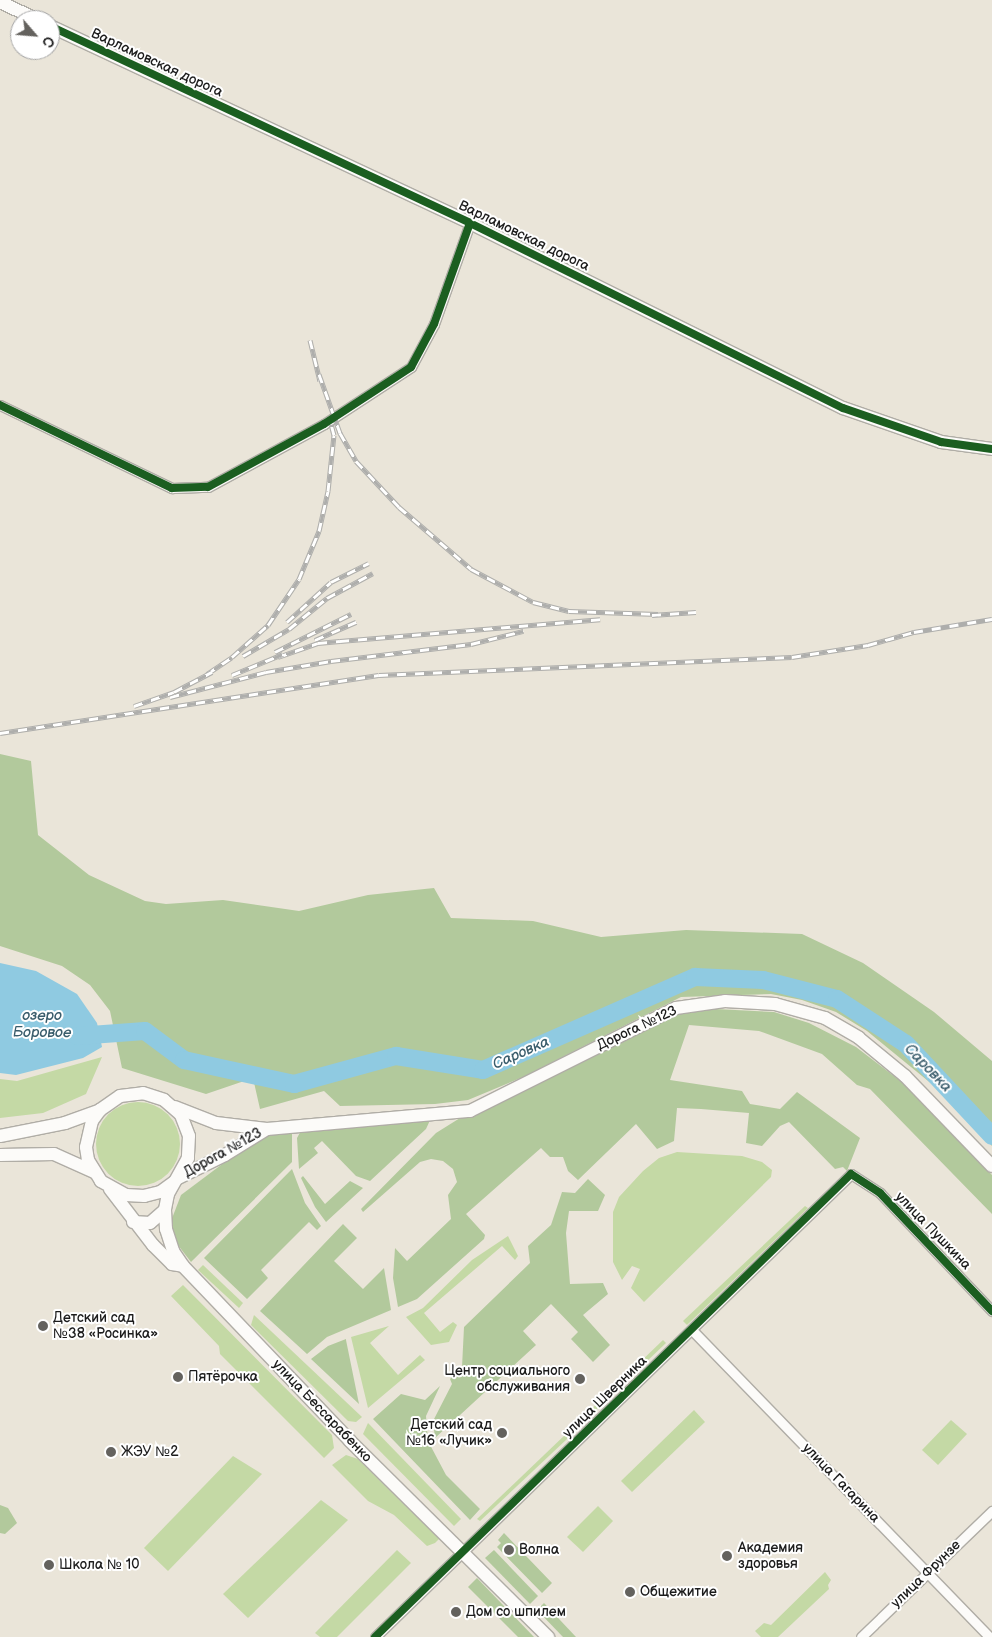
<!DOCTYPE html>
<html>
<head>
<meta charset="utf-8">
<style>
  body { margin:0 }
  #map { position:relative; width:992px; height:1637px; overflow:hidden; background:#eae5d9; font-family:"Balsamiq Sans",sans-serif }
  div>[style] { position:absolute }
  .green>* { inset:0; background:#c4d9a5 }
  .round { border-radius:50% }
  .forest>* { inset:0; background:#b2c99c }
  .water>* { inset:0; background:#8fcae1 }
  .river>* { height:18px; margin:-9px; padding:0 9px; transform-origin:9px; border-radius:9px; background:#8fcae1 }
  .roads { filter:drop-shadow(1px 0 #b0ada6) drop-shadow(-1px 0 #b0ada6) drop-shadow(0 1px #b0ada6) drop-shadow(0 -1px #b0ada6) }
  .street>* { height:9px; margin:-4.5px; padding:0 4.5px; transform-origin:4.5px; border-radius:4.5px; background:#fcfbf9 }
  .secondary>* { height:12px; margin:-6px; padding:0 6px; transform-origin:6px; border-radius:6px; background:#fcfbf9 }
  .rail>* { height:5px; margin-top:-2.5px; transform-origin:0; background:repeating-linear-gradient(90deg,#fff 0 9px,#aeaeac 0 18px); box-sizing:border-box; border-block:1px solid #aeaeac }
  .cycleway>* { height:8px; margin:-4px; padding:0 4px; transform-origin:4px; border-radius:4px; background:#1b5e20 }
  .dots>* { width:14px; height:14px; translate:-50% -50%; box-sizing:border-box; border:2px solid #fff; border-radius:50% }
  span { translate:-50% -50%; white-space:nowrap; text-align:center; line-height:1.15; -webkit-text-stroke:4px #fff; paint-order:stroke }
  .street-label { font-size:14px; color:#1c1c1c }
  .poi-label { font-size:14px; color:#1c1c1c }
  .left { translate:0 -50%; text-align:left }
  .right { translate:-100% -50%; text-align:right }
  .water-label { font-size:15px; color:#3a5d6c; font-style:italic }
  .north { position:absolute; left:10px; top:10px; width:50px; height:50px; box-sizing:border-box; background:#fff; border:1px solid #a4a4a4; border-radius:50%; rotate:117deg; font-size:14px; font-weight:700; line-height:20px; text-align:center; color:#1c1c1c }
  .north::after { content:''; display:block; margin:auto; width:18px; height:22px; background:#64625e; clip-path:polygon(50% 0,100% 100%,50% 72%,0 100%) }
</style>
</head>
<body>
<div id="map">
  <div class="green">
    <i style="clip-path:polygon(102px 1057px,86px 1094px,43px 1113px,0 1118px,0 1079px,17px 1081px)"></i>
    <i class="round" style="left:96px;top:1102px;width:84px;height:84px"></i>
    <i style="clip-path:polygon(677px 1152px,742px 1156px,762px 1162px,772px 1170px,771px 1177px,644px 1302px,631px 1288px,640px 1269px,632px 1266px,622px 1280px,613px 1262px,613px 1212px,619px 1197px,643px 1171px,659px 1158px)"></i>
    <i style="clip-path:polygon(805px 1206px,808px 1208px,687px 1325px,683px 1321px)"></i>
    <i style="clip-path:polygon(508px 1236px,518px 1256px,515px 1260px,502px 1246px,424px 1313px,440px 1332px,453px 1322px,457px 1325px,449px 1342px,431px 1345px,406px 1317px,423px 1308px,472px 1260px)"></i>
    <i style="clip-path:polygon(203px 1265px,243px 1303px,239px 1308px,198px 1270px)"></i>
    <i style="clip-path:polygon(183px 1285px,332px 1435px,334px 1448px,324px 1458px,220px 1354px,219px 1346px,171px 1296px)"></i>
    <i style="clip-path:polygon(254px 1315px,362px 1417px,356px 1422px,348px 1421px,251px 1325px)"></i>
    <i style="clip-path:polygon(389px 1326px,370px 1343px,398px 1375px,420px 1355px,425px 1360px,368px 1408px,351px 1337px)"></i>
    <i style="clip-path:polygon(663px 1340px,666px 1343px,582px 1423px,578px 1422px)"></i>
    <i style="clip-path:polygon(694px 1410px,705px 1422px,632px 1492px,621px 1481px)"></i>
    <i style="clip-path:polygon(951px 1420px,967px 1434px,938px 1465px,922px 1450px)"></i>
    <i style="clip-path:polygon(368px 1423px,461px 1519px,454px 1526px,363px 1434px)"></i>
    <i style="clip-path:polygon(567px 1433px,567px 1439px,480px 1521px,477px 1519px)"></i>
    <i style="clip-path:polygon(346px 1455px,358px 1459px,439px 1539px,435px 1543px,427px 1546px,394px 1515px,368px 1501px,332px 1465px)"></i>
    <i style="clip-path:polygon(233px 1456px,262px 1474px,168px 1571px,144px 1548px)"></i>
    <i style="clip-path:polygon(321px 1500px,348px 1520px,248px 1618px,223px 1594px)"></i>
    <i style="clip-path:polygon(598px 1506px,613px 1521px,583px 1552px,567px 1537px)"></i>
    <i style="clip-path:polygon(397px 1550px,411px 1563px,337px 1637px,320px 1637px,315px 1633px)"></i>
    <i style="clip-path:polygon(825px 1572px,831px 1580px,828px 1585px,829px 1589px,778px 1637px,761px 1637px,755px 1631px,764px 1623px,771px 1625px)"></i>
  </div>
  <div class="forest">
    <i style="clip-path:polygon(0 754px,31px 761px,38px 835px,89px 875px,145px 901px,166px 904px,223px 900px,299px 911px,368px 895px,434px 888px,451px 918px,533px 921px,601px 937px,686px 930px,802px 934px,863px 963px,934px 1012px,992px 1061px,992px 1146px,944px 1094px,867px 1031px,836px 1012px,802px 1000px,771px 994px,681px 997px,523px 1077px,468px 1100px,435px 1104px,340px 1106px,324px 1091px,260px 1109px,253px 1078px,206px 1094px,122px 1068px,110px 1011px,90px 985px,62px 966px,0 946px)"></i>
    <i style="clip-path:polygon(716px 1009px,774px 1012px,809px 1023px,856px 1047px,903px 1083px,992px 1175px,992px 1214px,870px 1089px,857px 1085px,822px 1054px,759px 1031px,689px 1025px,670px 1080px,742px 1091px,750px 1104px,780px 1109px,797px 1092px,860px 1138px,847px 1171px,843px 1167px,835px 1169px,789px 1122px,780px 1126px,762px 1146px,746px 1143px,749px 1113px,701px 1109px,677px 1108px,674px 1141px,657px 1149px,636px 1124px,578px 1180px,568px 1171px,563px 1157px,550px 1157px,541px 1148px,466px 1214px,485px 1235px,484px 1239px,417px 1299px,398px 1307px,393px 1278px,395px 1248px,407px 1261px,451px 1219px,448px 1195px,457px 1182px,453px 1169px,443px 1161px,431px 1159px,420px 1162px,363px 1212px,361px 1209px,436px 1133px,460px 1118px,676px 1013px)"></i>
    <i style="clip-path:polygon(431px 1118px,426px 1129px,370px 1181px,356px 1176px,322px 1141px,314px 1148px,318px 1153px,299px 1169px,297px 1138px,303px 1127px)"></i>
    <i style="clip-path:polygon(292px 1130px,292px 1162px,191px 1262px,174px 1240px,171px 1221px,181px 1195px,241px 1150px,276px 1131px)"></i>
    <i style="clip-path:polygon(292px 1169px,305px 1203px,321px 1226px,317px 1230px,309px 1222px,261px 1270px,268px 1278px,247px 1299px,204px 1258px)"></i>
    <i style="clip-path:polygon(303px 1176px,325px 1204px,350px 1181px,363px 1188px,326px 1222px,315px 1207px,301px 1178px)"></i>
    <i style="clip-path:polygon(588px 1179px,605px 1195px,598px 1211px,569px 1211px,566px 1233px,570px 1284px,603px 1283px,608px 1294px,583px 1315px,610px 1345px,593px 1362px,571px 1339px,578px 1332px,551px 1304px,523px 1331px,536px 1345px,435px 1438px,433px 1421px,452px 1384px,450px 1379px,462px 1367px,464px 1327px,530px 1263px,528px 1246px,551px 1225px,562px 1192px,575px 1193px)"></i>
    <i style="clip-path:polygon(343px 1224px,357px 1238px,334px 1261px,363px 1289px,384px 1268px,391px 1310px,327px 1337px,307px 1354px,260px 1311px)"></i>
    <i style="clip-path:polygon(346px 1339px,346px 1340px,359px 1404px,311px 1359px,328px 1346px)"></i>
    <i style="clip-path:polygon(440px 1386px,426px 1416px,428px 1441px,446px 1475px,480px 1509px,470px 1520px,373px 1419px,401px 1394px,425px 1400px)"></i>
    <i style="clip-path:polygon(0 1505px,8px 1508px,17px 1523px,5px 1534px,0 1533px)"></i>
    <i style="clip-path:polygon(504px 1533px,552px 1583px,542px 1593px,497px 1547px,501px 1543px,498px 1540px)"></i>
    <i style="clip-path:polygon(494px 1550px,538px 1596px,530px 1604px,485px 1558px)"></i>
    <i style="clip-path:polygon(477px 1578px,534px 1637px,518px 1637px,468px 1587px)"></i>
    <i style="clip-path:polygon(544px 1603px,576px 1637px,563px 1637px,537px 1610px)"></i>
  </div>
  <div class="water">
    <i style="clip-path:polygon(0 963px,36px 971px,77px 994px,97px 1023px,102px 1047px,83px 1058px,16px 1075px,0 1073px)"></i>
  </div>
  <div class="river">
    <i style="left:77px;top:1036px;width:68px;rotate:-4.2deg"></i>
    <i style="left:145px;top:1031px;width:49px;rotate:36.6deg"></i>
    <i style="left:184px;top:1060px;width:113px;rotate:12.3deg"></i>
    <i style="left:294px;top:1084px;width:106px;rotate:-15.4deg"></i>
    <i style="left:396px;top:1056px;width:88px;rotate:9.1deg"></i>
    <i style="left:483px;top:1070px;width:232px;rotate:-23.7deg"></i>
    <i style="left:695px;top:977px;width:68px;rotate:2.5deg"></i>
    <i style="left:763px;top:980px;width:76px;rotate:14.4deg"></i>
    <i style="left:837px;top:999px;width:82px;rotate:33.1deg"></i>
    <i style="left:906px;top:1044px;width:126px;rotate:46.9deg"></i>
  </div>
  <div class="roads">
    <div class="street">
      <i style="left:0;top:405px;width:191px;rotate:25.8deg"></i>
      <i style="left:172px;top:488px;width:36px;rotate:-2deg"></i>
      <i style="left:208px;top:487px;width:132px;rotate:-28.5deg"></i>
      <i style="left:324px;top:424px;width:104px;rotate:-33.2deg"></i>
      <i style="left:411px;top:367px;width:49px;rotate:-61.9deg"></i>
      <i style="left:434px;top:324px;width:107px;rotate:-70.4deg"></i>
      <i style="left:692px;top:1330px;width:428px;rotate:45.9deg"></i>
      <i style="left:375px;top:1637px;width:664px;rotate:-44.21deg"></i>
      <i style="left:851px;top:1174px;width:35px;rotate:33deg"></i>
      <i style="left:880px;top:1193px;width:163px;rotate:46.5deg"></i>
      <i style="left:861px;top:1637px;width:182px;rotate:-43.9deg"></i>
    </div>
    <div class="secondary">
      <i style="left:0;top:2px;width:42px;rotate:25.3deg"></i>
      <i style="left:50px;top:26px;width:464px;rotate:25.1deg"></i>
      <i style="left:470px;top:223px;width:416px;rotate:26.4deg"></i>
      <i style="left:843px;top:408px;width:104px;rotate:19.1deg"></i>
      <i style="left:941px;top:442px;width:51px;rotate:7.8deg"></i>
      <i style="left:175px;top:1107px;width:44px;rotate:21.3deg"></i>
      <i style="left:216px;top:1123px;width:51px;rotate:6.7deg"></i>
      <i style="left:267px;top:1129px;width:204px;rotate:-5.1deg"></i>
      <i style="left:470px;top:1111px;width:230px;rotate:-26.6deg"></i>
      <i style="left:676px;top:1008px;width:49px;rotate:-8.1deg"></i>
      <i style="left:725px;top:1001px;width:50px;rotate:3.4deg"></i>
      <i style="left:775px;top:1004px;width:52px;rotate:15.6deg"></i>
      <i style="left:825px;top:1018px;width:39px;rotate:30deg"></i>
      <i style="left:859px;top:1038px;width:60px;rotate:39.6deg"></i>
      <i style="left:905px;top:1076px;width:125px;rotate:46deg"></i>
      <i style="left:0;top:1136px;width:66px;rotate:-11.3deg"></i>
      <i style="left:65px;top:1123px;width:37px;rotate:-20deg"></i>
      <i style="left:0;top:1155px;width:54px;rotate:-1.1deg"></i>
      <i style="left:54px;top:1154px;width:44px;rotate:24.2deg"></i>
      <i style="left:178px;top:1178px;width:52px;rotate:-26.1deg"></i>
      <i style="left:225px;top:1155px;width:49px;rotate:-31.8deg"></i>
      <i style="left:174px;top:1182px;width:17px;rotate:144deg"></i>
      <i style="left:160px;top:1192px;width:16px;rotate:166deg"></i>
      <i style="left:144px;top:1196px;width:18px;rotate:-177deg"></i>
      <i style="left:126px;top:1195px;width:29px;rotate:-151deg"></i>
      <i style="left:101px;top:1181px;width:25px;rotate:-122deg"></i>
      <i style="left:88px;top:1160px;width:13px;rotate:-99deg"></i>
      <i style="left:86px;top:1147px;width:27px;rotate:-77deg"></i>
      <i style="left:92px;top:1121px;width:14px;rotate:-54deg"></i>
      <i style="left:100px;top:1110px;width:24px;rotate:-35deg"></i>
      <i style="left:120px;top:1096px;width:23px;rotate:-7deg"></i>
      <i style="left:143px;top:1093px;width:22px;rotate:18deg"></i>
      <i style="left:164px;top:1100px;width:23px;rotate:41deg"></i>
      <i style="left:181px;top:1115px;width:22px;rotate:69deg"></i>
      <i style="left:189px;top:1136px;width:22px;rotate:93deg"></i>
      <i style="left:188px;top:1158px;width:41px;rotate:119.1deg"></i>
      <i style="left:168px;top:1194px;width:16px;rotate:101deg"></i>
      <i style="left:165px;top:1210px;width:19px;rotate:87deg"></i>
      <i style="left:166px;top:1229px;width:23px;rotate:72deg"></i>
      <i style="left:173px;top:1251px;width:18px;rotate:56deg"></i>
      <i style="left:183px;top:1266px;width:242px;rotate:46.3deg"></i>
      <i style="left:350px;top:1441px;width:279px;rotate:44.7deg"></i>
      <i style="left:110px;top:1189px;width:71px;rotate:52.5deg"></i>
      <i style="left:153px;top:1245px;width:27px;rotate:45deg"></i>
      <i style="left:172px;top:1264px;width:11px;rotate:10deg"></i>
      <i style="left:133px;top:1222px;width:17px;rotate:3deg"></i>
      <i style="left:150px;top:1223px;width:20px;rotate:-41deg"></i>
    </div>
  </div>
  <div class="rail">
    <i style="left:310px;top:340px;width:42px;rotate:76.3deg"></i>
    <i style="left:319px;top:374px;width:63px;rotate:70.4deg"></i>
    <i style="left:340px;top:433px;width:32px;rotate:60deg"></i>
    <i style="left:356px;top:461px;width:63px;rotate:46.9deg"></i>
    <i style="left:399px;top:507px;width:95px;rotate:40.7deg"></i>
    <i style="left:471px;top:569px;width:70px;rotate:28deg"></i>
    <i style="left:533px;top:602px;width:37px;rotate:14deg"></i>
    <i style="left:569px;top:611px;width:89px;rotate:1.9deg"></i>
    <i style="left:652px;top:615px;width:44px;rotate:-3.9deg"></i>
    <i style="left:287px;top:622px;width:59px;rotate:-42.3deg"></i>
    <i style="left:331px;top:582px;width:42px;rotate:-26.6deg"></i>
    <i style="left:315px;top:640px;width:45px;rotate:-23.7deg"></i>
    <i style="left:275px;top:652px;width:85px;rotate:-26.6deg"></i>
    <i style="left:243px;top:656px;width:53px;rotate:-30.4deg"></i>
    <i style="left:289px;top:629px;width:49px;rotate:-39.2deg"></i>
    <i style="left:327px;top:598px;width:52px;rotate:-28.5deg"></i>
    <i style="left:278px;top:657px;width:42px;rotate:-19.3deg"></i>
    <i style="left:318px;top:643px;width:22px;rotate:-5deg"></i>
    <i style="left:340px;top:641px;width:261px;rotate:-4.8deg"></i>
    <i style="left:207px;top:674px;width:30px;rotate:-34deg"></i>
    <i style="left:232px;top:657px;width:48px;rotate:-41.6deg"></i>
    <i style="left:268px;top:625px;width:55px;rotate:-56deg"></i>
    <i style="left:299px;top:579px;width:52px;rotate:-67.4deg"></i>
    <i style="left:319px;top:531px;width:41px;rotate:-77.3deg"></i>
    <i style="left:328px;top:491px;width:56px;rotate:-83.9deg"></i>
    <i style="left:334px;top:435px;width:11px;rotate:-105deg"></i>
    <i style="left:232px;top:675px;width:55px;rotate:-22.4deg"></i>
    <i style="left:170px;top:697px;width:99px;rotate:-14.6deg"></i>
    <i style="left:266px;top:672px;width:66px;rotate:-9.6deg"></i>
    <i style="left:331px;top:661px;width:141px;rotate:-6.9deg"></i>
    <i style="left:471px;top:644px;width:54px;rotate:-14deg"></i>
    <i style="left:134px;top:706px;width:42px;rotate:-19.3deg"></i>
    <i style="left:174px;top:692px;width:43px;rotate:-27.8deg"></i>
    <i style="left:0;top:733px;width:383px;rotate:-8.7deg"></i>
    <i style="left:379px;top:675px;width:413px;rotate:-2.5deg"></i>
    <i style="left:792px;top:657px;width:77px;rotate:-9deg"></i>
    <i style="left:868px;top:645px;width:48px;rotate:-15.8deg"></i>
    <i style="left:914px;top:632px;width:79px;rotate:-9.5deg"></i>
  </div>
  <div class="cycleway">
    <i style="left:50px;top:26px;width:464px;rotate:25.1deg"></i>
    <i style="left:470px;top:223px;width:416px;rotate:26.4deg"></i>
    <i style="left:843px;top:408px;width:104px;rotate:19.1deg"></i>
    <i style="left:941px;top:442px;width:51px;rotate:7.8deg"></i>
    <i style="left:0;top:405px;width:191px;rotate:25.8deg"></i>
    <i style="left:172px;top:488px;width:36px;rotate:-2deg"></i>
    <i style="left:208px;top:487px;width:132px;rotate:-28.5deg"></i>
    <i style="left:324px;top:424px;width:104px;rotate:-33.2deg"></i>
    <i style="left:411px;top:367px;width:49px;rotate:-61.9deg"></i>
    <i style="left:434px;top:324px;width:107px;rotate:-70.4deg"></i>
    <i style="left:375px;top:1637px;width:664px;rotate:-44.21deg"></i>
    <i style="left:851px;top:1174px;width:35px;rotate:33deg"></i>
    <i style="left:880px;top:1193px;width:163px;rotate:46.5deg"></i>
  </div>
  <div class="dots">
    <i style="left:43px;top:1326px;background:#64625e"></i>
    <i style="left:178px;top:1377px;background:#64625e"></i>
    <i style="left:580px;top:1379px;background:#64625e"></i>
    <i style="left:502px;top:1433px;background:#64625e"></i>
    <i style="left:111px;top:1452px;background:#64625e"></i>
    <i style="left:509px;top:1550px;background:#64625e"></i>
    <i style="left:727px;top:1556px;background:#64625e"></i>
    <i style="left:49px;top:1565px;background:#64625e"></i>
    <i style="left:630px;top:1592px;background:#64625e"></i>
    <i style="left:456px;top:1612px;background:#64625e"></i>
  </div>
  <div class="street-label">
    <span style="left:157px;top:63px;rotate:25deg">Варламовская дорога</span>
    <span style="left:524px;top:236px;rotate:26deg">Варламовская дорога</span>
    <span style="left:637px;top:1028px;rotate:-25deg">Дорога №123</span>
    <span style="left:223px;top:1153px;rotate:-29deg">Дорога №123</span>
    <span style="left:933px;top:1231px;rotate:46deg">улица Пушкина</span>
    <span style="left:605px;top:1397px;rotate:-44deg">улица Шверника</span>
    <span style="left:322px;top:1411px;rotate:46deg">улица Бессарабенко</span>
    <span style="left:841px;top:1483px;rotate:46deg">улица Гагарина</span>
    <span style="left:926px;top:1574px;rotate:-44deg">улица Фрунзе</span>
  </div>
  <div class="poi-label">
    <span class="left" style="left:53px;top:1326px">Детский сад<br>№38 «Росинка»</span>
    <span class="right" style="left:570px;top:1379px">Центр социального<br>обслуживания</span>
    <span class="left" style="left:188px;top:1377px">Пятёрочка</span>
    <span class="right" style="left:492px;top:1433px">Детский сад<br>№16 «Лучик»</span>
    <span class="left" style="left:121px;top:1452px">ЖЭУ №2</span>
    <span class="left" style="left:738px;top:1556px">Академия<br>здоровья</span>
    <span class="left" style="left:519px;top:1550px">Волна</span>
    <span class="left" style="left:59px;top:1565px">Школа № 10</span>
    <span class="left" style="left:640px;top:1592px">Общежитие</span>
    <span class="left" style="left:466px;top:1612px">Дом со шпилем</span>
  </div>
  <div class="water-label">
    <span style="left:42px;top:1024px">озеро<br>Боровое</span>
    <span style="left:521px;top:1053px;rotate:-24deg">Саровка</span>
    <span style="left:928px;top:1068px;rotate:46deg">Саровка</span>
  </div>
  <div class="north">С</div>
</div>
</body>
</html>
